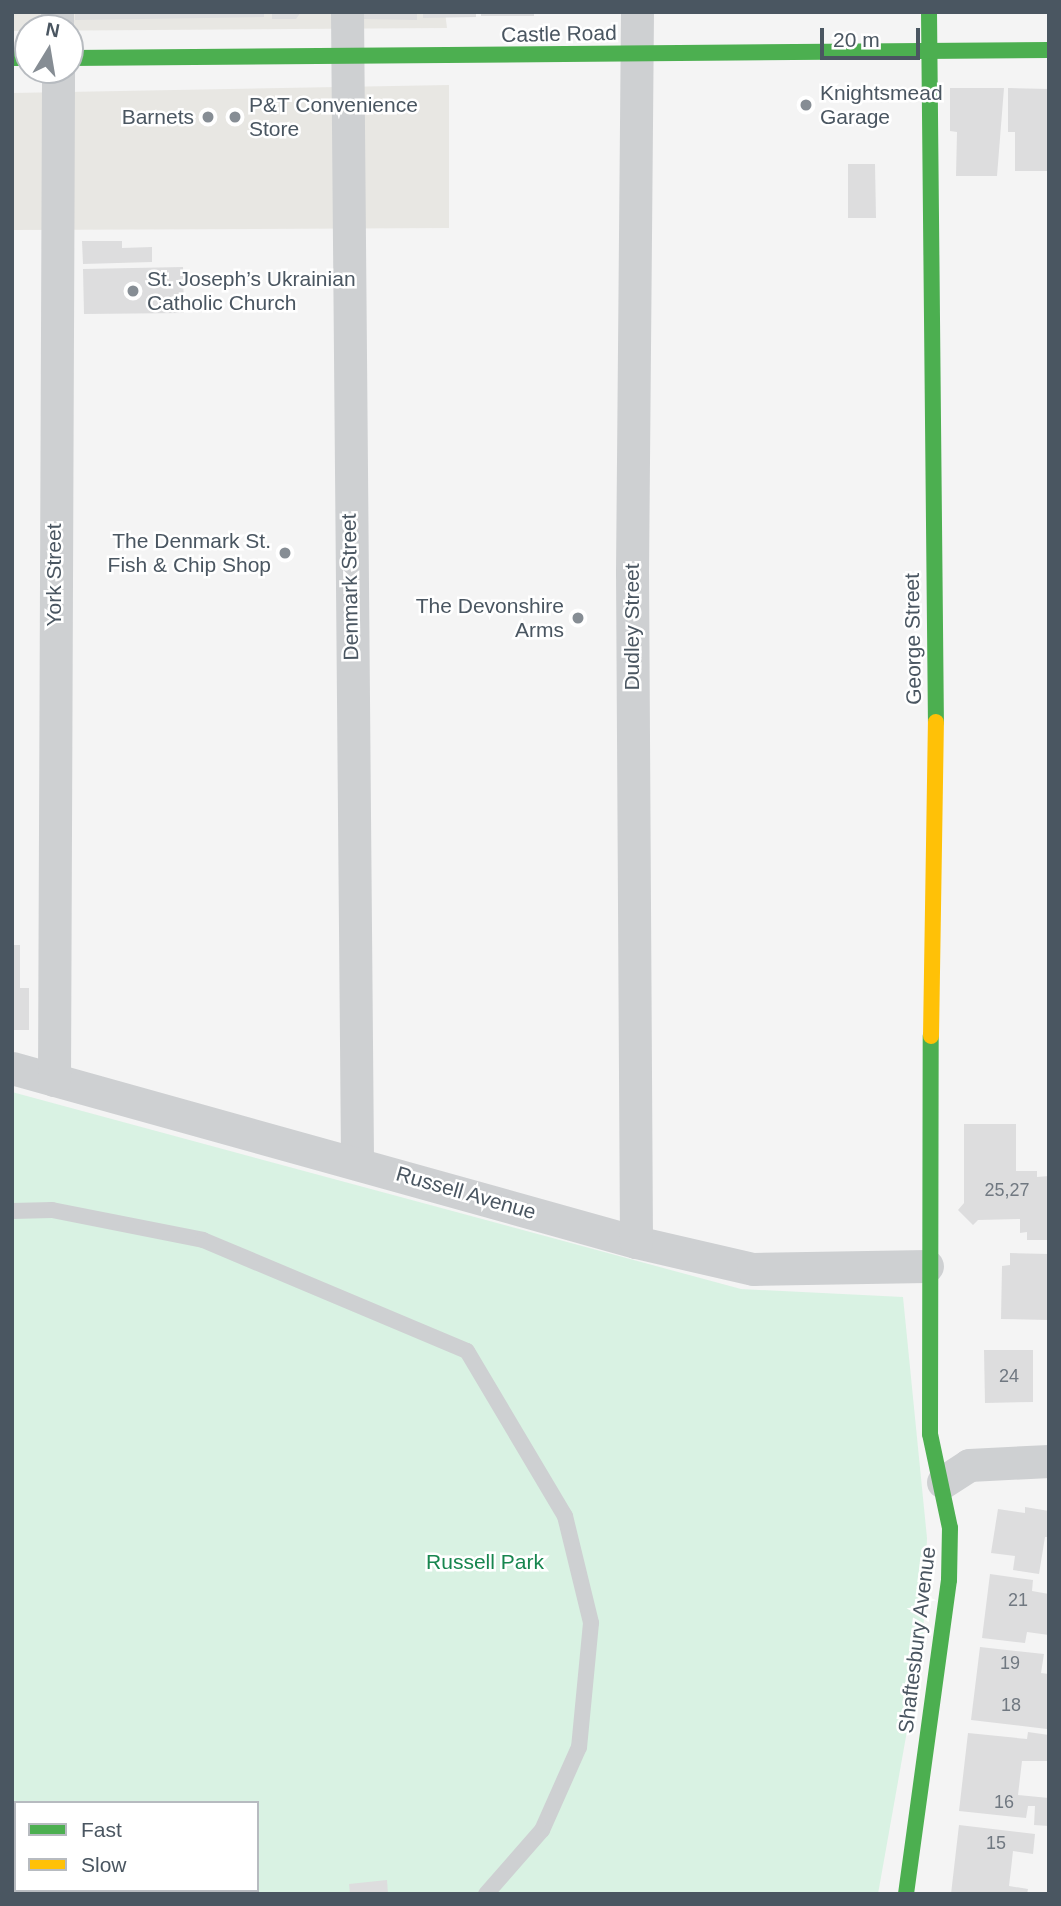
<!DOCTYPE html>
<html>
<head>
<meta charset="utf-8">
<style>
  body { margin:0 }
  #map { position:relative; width:1061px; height:1906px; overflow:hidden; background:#f4f4f4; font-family:Arial,sans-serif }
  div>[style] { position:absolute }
  .commercial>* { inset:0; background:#e8e7e3 }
  .green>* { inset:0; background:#d9f2e3 }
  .building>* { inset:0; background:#ddddde }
  .lane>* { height:16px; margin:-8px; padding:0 8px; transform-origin:8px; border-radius:8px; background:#ced0d2 }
  .street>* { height:33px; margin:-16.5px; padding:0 16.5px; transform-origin:16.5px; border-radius:16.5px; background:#ced0d2 }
  .fast>* { height:16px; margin:-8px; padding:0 8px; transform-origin:8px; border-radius:8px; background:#4caf50 }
  .slow>* { height:16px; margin:-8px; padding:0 8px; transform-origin:8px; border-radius:8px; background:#ffc107 }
  .dots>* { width:19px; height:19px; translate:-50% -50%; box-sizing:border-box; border:4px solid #fff; border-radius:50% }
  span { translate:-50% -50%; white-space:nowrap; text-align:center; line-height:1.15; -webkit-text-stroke:5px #fff; paint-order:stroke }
  .number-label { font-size:18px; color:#707881 }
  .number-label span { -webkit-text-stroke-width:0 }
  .street-label { font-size:21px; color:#4a5661 }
  .poi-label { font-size:21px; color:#4a5661 }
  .left { translate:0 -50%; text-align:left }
  .right { translate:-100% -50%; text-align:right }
  .park-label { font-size:21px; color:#17864f }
  .frame { position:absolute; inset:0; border:14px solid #4a5661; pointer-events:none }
  .legend { position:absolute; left:14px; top:1801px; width:245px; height:91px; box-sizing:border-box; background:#fff; border:2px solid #b7bbc0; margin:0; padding:9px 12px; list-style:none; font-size:21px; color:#4a5661 }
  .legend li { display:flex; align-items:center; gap:14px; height:35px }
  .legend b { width:35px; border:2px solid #b7bbc0 }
  .north { position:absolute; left:14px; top:14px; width:70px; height:70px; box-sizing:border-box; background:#fff; border:2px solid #b7bbc0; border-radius:50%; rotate:11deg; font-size:19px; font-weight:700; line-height:28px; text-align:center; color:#4a5661 }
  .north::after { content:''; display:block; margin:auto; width:24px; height:32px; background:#868d94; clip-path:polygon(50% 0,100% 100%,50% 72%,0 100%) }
  .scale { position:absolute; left:820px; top:28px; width:100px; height:32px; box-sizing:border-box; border:4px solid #4a5661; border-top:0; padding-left:9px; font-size:21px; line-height:24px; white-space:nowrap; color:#4a5661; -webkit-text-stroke:5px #fff; paint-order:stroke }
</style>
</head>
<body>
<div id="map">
  <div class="commercial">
    <i style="clip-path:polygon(12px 12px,445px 12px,447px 28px,12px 31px)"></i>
    <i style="clip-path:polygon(449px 85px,449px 228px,12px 230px,12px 93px)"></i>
  </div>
  <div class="green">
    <i style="clip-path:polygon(evenodd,12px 1092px,741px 1289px,903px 1297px,927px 1538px,923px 1641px,878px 1894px,12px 1894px,12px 1092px,16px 1803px,257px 1803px,257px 1890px,16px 1890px,16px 1803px)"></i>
  </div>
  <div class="building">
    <i style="clip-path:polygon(75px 12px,264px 12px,264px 17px,75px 20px)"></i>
    <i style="clip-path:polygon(272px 12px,301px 12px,296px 19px,272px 19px)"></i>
    <i style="clip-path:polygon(363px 12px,417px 12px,417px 20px,363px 19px)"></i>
    <i style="clip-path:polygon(423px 12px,476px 12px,476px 17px,423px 18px)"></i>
    <i style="clip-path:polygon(481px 12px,534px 12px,534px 16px,481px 16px)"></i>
    <i style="clip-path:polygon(950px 88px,1004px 88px,997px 176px,956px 176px,957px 132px,950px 131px)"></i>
    <i style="clip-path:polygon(1008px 88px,1049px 89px,1049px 171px,1015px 171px,1015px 132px,1008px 132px)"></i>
    <i style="clip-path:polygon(848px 164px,875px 164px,876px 218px,848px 218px)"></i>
    <i style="clip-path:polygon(82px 241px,122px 241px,122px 248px,152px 247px,152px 262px,83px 264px)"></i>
    <i style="clip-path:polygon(183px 267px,184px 313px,84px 314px,83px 269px)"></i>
    <i style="clip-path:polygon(12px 945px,20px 945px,20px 988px,29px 988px,29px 1030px,12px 1030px)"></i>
    <i style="clip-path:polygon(964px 1124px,1016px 1124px,1016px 1171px,1037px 1171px,1037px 1177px,1049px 1176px,1049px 1240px,1027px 1240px,1027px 1232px,1020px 1233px,1020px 1219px,978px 1220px,973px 1225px,958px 1210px,964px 1203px)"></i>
    <i style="clip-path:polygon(1010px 1253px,1049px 1254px,1049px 1320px,1001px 1319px,1002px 1266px,1010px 1265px)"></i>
    <i style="clip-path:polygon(984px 1350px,1033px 1350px,1033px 1402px,985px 1403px)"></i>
    <i style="clip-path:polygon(1025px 1507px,1049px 1511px,1049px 1537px,1045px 1537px,1039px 1574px,1013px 1570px,1015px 1556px,991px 1553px,998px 1509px,1025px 1513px)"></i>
    <i style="clip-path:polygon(990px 1574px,1033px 1580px,1032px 1591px,1049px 1594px,1049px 1635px,1027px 1632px,1025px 1643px,982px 1638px)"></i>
    <i style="clip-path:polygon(980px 1647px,1044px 1654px,1041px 1673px,1049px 1674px,1047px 1729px,971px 1720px)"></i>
    <i style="clip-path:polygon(1028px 1732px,1049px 1735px,1049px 1761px,1022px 1761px,1018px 1795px,1049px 1798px,1049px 1826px,1034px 1825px,1035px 1806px,1028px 1806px,1026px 1818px,959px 1811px,968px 1733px,1027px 1739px)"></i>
    <i style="clip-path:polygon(959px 1825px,1035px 1834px,1033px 1854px,1013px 1851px,1011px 1869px,1009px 1886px,1028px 1889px,1027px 1894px,951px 1894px)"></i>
    <i style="clip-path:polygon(387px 1880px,388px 1894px,350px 1894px,349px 1884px)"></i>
  </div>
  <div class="lane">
    <i style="left:12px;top:1211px;width:40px;rotate:-1.4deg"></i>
    <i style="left:52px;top:1210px;width:154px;rotate:11.2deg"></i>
    <i style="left:203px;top:1240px;width:286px;rotate:22.8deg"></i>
    <i style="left:467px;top:1351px;width:192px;rotate:59.3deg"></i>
    <i style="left:565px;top:1516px;width:110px;rotate:76.3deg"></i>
    <i style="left:591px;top:1623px;width:125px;rotate:95.5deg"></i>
    <i style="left:579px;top:1747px;width:91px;rotate:114deg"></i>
    <i style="left:542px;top:1830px;width:85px;rotate:131.2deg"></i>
    <i style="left:12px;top:1873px;width:4px"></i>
    <i style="left:84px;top:1890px;width:15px;rotate:16deg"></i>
  </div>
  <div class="street">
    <i style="left:57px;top:12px;width:16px;rotate:90deg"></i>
    <i style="left:347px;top:12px;width:1150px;rotate:89.5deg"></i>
    <i style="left:12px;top:1068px;width:648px;rotate:15.58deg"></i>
    <i style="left:636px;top:1242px;width:120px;rotate:13deg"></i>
    <i style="left:753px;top:1269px;width:174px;rotate:-1deg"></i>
    <i style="left:54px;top:1080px;width:1010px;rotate:-89.77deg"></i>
    <i style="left:636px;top:1242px;width:669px;rotate:-90.34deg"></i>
    <i style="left:632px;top:573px;width:561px;rotate:-89.49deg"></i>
    <i style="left:943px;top:1482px;width:31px;rotate:-33deg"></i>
    <i style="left:969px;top:1465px;width:80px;rotate:-2.9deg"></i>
  </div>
  <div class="fast">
    <i style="left:929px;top:12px;width:710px;rotate:89.44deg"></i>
    <i style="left:12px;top:58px;width:16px"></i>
    <i style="left:70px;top:58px;width:979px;rotate:-0.47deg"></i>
    <i style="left:906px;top:1894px;width:317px;rotate:-82.2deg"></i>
    <i style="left:949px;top:1580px;width:52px;rotate:-88.9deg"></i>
    <i style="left:950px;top:1528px;width:96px;rotate:-102deg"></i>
    <i style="left:930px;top:1434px;width:398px;rotate:-89.9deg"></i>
  </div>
  <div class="slow">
    <i style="left:931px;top:1036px;width:314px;rotate:-89.1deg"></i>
  </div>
  <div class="dots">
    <i style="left:806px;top:105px;background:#868d94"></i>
    <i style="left:208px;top:117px;background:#868d94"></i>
    <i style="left:235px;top:117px;background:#868d94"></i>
    <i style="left:133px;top:291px;background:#868d94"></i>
    <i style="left:285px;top:553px;background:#868d94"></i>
    <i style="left:578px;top:618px;background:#868d94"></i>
  </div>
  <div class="number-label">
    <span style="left:1007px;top:1190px">25,27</span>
    <span style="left:1009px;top:1376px">24</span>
    <span style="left:1018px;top:1600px">21</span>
    <span style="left:1010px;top:1663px">19</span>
    <span style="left:1011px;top:1705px">18</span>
    <span style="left:1004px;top:1802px">16</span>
    <span style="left:996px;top:1843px">15</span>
  </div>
  <div class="street-label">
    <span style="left:559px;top:34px;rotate:-1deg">Castle Road</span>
    <span style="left:54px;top:575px;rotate:-90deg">York Street</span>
    <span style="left:350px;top:587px;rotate:-91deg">Denmark Street</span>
    <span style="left:632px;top:627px;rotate:-90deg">Dudley Street</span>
    <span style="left:913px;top:639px;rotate:-91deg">George Street</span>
    <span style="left:466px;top:1193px;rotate:16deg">Russell Avenue</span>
    <span style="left:917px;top:1640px;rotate:-83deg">Shaftesbury Avenue</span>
  </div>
  <div class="poi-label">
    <span class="left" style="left:820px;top:105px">Knightsmead<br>Garage</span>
    <span class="left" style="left:249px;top:117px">P&amp;T Convenience<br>Store</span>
    <span class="right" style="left:194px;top:117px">Barnets</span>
    <span class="left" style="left:147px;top:291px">St. Joseph’s Ukrainian<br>Catholic Church</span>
    <span class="right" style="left:271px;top:553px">The Denmark St.<br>Fish &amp; Chip Shop</span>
    <span class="right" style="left:564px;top:618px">The Devonshire<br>Arms</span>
  </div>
  <div class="park-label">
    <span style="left:485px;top:1562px">Russell Park</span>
  </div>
  <div class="frame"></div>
  <ul class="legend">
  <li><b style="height:9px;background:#4caf50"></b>Fast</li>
  <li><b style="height:9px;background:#ffc107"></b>Slow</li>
  </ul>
  <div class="north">N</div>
  <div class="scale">20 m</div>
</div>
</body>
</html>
